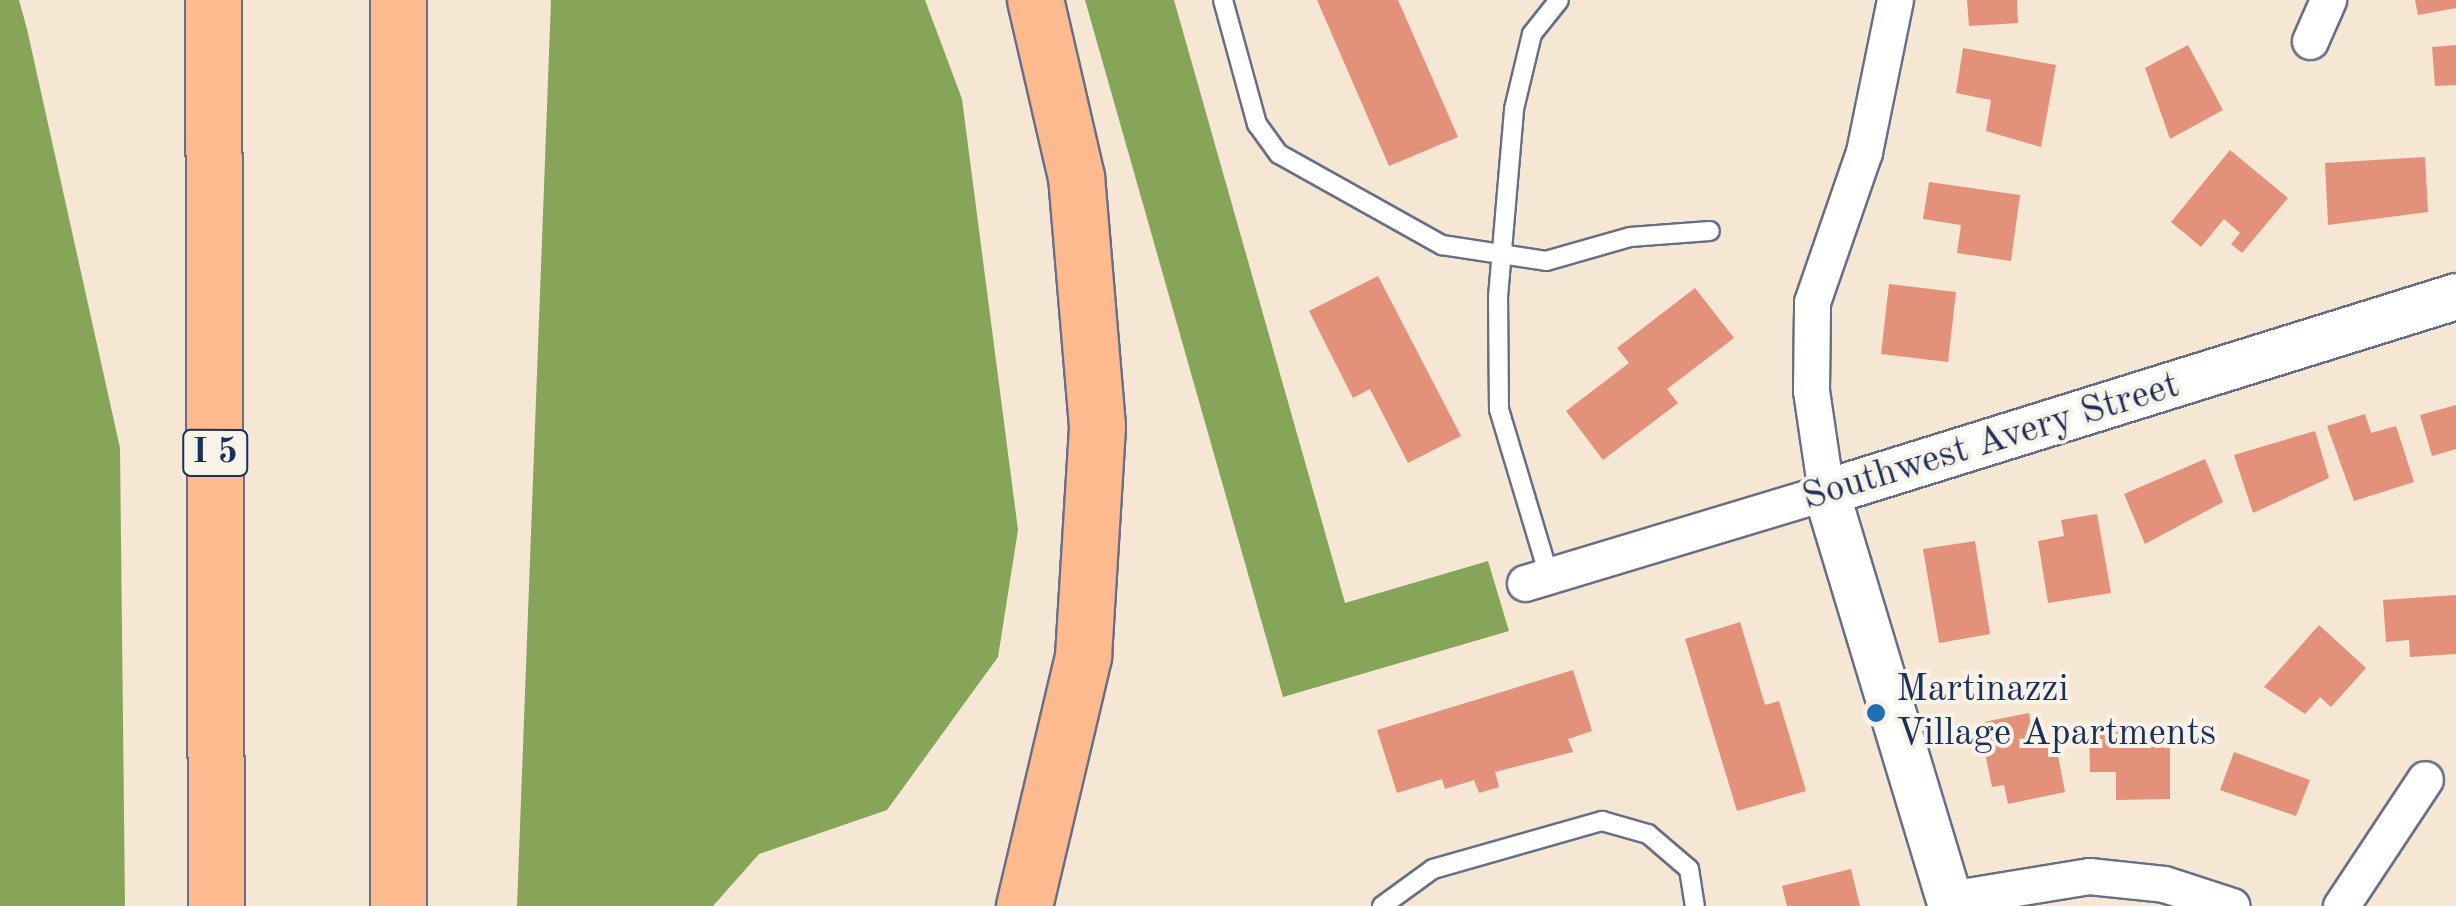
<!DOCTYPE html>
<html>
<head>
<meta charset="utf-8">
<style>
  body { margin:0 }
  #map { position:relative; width:2456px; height:906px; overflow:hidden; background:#f5e7d4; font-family:"Old Standard TT",serif }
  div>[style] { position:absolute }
  .forest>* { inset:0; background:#86a559 }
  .building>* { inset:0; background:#e4917b }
  .roads { filter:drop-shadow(2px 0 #676f87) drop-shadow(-2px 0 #676f87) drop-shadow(0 2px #676f87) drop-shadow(0 -2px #676f87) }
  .service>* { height:18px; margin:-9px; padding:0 9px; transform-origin:9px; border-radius:9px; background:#fff }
  .minor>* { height:35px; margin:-17.5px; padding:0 17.5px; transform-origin:17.5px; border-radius:17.5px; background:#fff }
  .tertiary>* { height:45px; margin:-22.5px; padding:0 22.5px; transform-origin:22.5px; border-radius:22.5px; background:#fff }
  .motorway>* { height:55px; margin:-27.5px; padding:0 27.5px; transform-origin:27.5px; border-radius:27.5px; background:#fcba8e }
  .dots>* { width:28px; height:28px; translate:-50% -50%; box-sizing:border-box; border:5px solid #f7f3e8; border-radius:50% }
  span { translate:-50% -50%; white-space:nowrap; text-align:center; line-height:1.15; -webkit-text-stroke:8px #f7f3e8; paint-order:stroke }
  .shield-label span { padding:2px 8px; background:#f7f3e8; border:2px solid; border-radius:8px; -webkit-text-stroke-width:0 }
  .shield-label { font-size:35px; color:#1b2f5e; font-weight:700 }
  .street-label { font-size:38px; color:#1b2f5e }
  .poi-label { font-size:38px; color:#1b2f5e }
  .left { translate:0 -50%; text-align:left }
</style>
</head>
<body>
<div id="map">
  <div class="forest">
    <i style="clip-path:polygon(0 0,19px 0,27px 29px,120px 448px,125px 906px,0 906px)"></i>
    <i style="clip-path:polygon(551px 0,925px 0,962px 99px,1018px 530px,998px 657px,887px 810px,759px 854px,713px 906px,517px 906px)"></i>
    <i style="clip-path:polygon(1085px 0,1174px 0,1345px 603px,1488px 561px,1509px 631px,1283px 697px)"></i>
  </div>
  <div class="building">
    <i style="clip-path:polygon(1317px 0,1398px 0,1458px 137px,1389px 166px)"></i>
    <i style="clip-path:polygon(1967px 0,2017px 0,2018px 23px,1969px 26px)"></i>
    <i style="clip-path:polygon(2415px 0,2456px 0,2456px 8px,2418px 15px)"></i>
    <i style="clip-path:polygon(2188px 45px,2223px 110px,2170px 139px,2145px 68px)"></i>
    <i style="clip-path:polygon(2456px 45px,2456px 85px,2435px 86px,2432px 47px)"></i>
    <i style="clip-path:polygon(1963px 48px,2056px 65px,2041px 147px,1986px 131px,1991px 100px,1956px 93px)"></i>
    <i style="clip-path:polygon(2230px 150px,2288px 198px,2242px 253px,2231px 244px,2240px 233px,2224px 219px,2201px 247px,2171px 222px)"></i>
    <i style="clip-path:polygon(2425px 157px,2428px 212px,2328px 225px,2325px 163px)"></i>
    <i style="clip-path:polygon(1929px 182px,2020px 195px,2011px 261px,1957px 253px,1961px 225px,1923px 219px)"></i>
    <i style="clip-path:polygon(1378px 276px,1461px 436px,1408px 463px,1370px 389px,1353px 398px,1309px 311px)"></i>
    <i style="clip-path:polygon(1889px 284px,1956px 292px,1948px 362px,1881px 354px)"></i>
    <i style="clip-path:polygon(1695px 288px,1734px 338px,1667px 389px,1678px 403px,1603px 460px,1566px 411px,1629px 363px,1617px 348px)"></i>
    <i style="clip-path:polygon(2456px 405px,2456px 449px,2432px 456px,2420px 415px)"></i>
    <i style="clip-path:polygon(2365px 414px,2371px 433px,2396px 426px,2414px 482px,2354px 501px,2327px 426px)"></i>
    <i style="clip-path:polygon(2315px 431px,2329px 478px,2253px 513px,2234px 455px)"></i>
    <i style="clip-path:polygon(2205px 459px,2223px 502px,2145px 544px,2124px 494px)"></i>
    <i style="clip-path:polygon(2097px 514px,2111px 593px,2048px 603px,2038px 541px,2064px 536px,2061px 520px)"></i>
    <i style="clip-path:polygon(1975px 541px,1990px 634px,1939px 643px,1923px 549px)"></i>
    <i style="clip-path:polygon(2456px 595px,2456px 654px,2410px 657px,2409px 640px,2386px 642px,2383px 600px)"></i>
    <i style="clip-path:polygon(1740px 622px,1765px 705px,1779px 701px,1806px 791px,1737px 811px,1685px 639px)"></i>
    <i style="clip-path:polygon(2319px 625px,2366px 668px,2331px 707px,2320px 697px,2305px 714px,2264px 687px)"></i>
    <i style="clip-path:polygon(1573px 670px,1592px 731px,1568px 739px,1573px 752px,1495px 772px,1499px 787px,1479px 793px,1474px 780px,1445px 789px,1442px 779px,1397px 793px,1377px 730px)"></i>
    <i style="clip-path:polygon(2029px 713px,2034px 744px,2055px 740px,2065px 792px,2008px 804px,2004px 785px,1992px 787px,1979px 723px)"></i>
    <i style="clip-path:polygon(2089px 731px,2170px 733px,2170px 799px,2116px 800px,2116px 772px,2090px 772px)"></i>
    <i style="clip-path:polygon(2234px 752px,2310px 780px,2296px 816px,2220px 790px)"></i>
    <i style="clip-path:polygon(1851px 869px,1860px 906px,1787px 906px,1782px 886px)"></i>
  </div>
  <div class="roads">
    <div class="service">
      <i style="left:1223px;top:0;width:129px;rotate:74.7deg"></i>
      <i style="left:1257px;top:124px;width:37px;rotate:54deg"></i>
      <i style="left:1279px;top:154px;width:187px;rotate:29.2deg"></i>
      <i style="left:1442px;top:245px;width:105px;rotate:8.7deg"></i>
      <i style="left:1546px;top:261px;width:87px;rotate:-15.9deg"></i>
      <i style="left:1630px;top:237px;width:80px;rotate:-4.3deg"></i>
      <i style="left:1549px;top:576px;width:174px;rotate:-106.7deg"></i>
      <i style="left:1499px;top:409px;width:112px;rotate:-90.5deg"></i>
      <i style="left:1498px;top:297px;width:189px;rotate:-85.1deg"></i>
      <i style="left:1514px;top:109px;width:77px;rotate:-76.5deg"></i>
      <i style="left:1532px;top:34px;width:43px;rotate:-51.5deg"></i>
      <i style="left:1382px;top:906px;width:63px;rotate:-36deg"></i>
      <i style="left:1433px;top:869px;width:176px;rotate:-15.9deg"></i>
      <i style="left:1602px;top:821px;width:48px;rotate:15.8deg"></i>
      <i style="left:1648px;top:834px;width:54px;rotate:40.5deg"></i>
      <i style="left:1689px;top:869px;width:37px;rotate:81deg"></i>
    </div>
    <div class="minor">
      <i style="left:2310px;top:41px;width:45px;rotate:-66.3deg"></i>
      <i style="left:1525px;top:583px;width:314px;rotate:-16.8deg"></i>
      <i style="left:1826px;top:492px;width:103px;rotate:-98.4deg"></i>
      <i style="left:1811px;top:390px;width:88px;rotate:-89.3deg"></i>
      <i style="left:1812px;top:302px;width:159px;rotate:-70.9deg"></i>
      <i style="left:1864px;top:152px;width:155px;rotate:-78.5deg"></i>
      <i style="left:1949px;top:899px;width:142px;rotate:-9.3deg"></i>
      <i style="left:2089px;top:876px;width:75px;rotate:6.1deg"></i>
      <i style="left:2164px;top:884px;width:71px;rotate:17.9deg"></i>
      <i style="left:2341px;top:906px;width:152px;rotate:-56.5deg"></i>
    </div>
    <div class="tertiary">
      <i style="left:1951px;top:906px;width:432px;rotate:-106.8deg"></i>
      <i style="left:1826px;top:492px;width:660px;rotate:-17.28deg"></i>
    </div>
    <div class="motorway">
      <i style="left:213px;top:0;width:906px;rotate:89.81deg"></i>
      <i style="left:398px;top:906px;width:906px;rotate:-90deg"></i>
      <i style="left:1024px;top:906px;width:257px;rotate:-76.7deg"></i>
      <i style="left:1083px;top:656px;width:230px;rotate:-86.5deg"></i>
      <i style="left:1097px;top:426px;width:250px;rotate:-94.8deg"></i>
      <i style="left:1076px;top:177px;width:182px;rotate:-103deg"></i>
    </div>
  </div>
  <div class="dots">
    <i style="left:1876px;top:713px;background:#1f6fb2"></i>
  </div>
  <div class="shield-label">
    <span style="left:215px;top:453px">I 5</span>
  </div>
  <div class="street-label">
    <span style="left:1991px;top:443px;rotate:-17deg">Southwest Avery Street</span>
  </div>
  <div class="poi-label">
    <span class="left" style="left:1896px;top:713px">Martinazzi<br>Village Apartments</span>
  </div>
</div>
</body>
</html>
